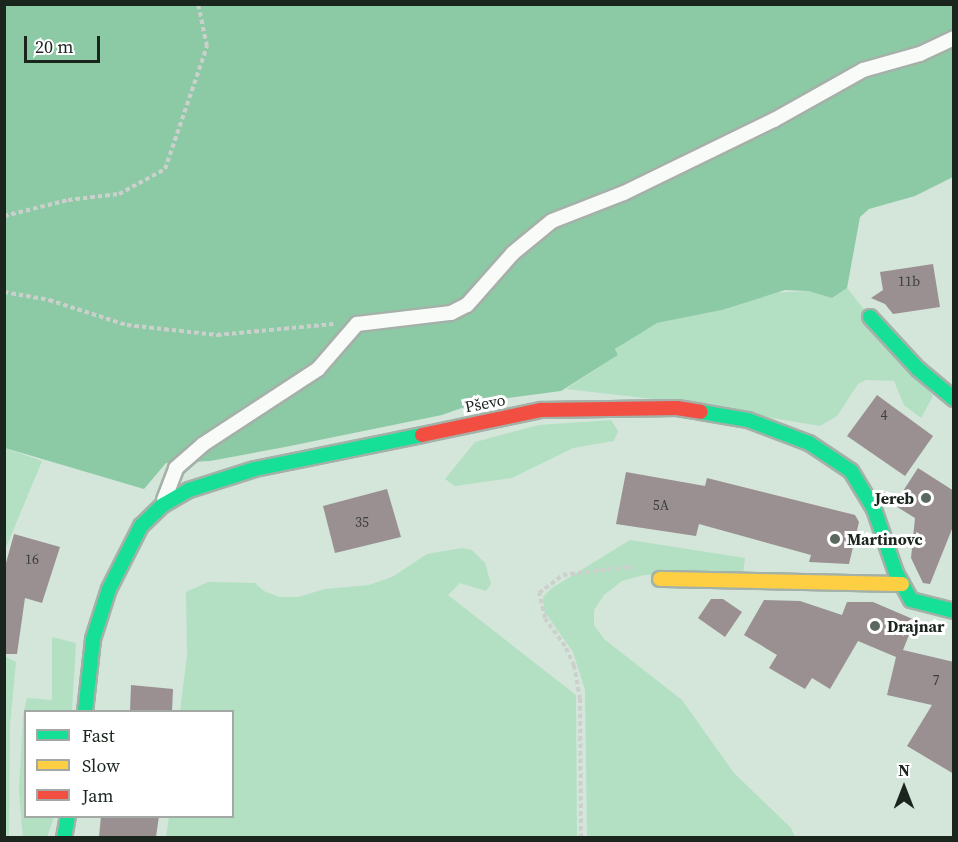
<!DOCTYPE html>
<html>
<head>
<meta charset="utf-8">
<style>
  body { margin:0 }
  #map { position:relative; width:958px; height:842px; overflow:hidden; background:#d4e5da; font-family:"Source Serif 4",serif }
  div>[style] { position:absolute }
  .green>* { inset:0; background:#b3e0c3 }
  .forest>* { inset:0; background:#8ccaa6 }
  .building>* { inset:0; background:#9a9091 }
  .path>* { height:4px; margin-top:-2px; transform-origin:0; background:repeating-linear-gradient(90deg,#ccd0cc 0 4.5px,transparent 0 7.5px) }
  .roads { filter:drop-shadow(2px 0 #a4b1a8) drop-shadow(-2px 0 #a4b1a8) drop-shadow(0 2px #a4b1a8) drop-shadow(0 -2px #a4b1a8) }
  .lane>* { height:14px; margin:-7px; padding:0 7px; transform-origin:7px; border-radius:7px; background:#f9fbf9 }
  .fast>* { height:14px; margin:-7px; padding:0 7px; transform-origin:7px; border-radius:7px; background:#16e098 }
  .slow>* { height:14px; margin:-7px; padding:0 7px; transform-origin:7px; border-radius:7px; background:#ffcf43 }
  .jam>* { height:14px; margin:-7px; padding:0 7px; transform-origin:7px; border-radius:7px; background:#f24e42 }
  .dots>* { width:16px; height:16px; translate:-50% -50%; box-sizing:border-box; border:3px solid #fff; border-radius:50% }
  span { translate:-50% -50%; white-space:nowrap; text-align:center; line-height:1.15; -webkit-text-stroke:6px #fff; paint-order:stroke }
  .number-label { font-size:14px; color:#3a403b }
  .number-label span { -webkit-text-stroke-width:0 }
  .street-label { font-size:16px; color:#1a251e }
  .poi-label { font-size:16px; color:#1a251e; font-weight:700 }
  .right { translate:-100% -50%; text-align:right }
  .left { translate:0 -50%; text-align:left }
  .frame { position:absolute; inset:0; border:6px solid #1a251e; pointer-events:none }
  .legend { position:absolute; left:24px; top:710px; width:210px; height:108px; box-sizing:border-box; background:#fff; border:2px solid #a3a8a5; margin:0; padding:8px 10px; list-style:none; font-size:18px; color:#1a251e }
  .legend li { display:flex; align-items:center; gap:12px; height:30px }
  .legend b { width:30px; border:2px solid #a3a8a5 }
  .north { position:absolute; left:874px; top:758px; width:60px; height:60px; -webkit-text-stroke:4px #fff; paint-order:stroke; rotate:0deg; font-size:16px; font-weight:700; line-height:24px; text-align:center; color:#1a251e }
  .north::after { content:''; display:block; margin:auto; width:21px; height:27px; background:#1a251e; clip-path:polygon(50% 0,100% 100%,50% 72%,0 100%) }
  .scale { position:absolute; left:24px; top:36px; width:76px; height:27px; box-sizing:border-box; border:3px solid #1a251e; border-top:0; padding-left:8px; font-size:18px; line-height:21px; white-space:nowrap; color:#1a251e; -webkit-text-stroke:4px #fff; paint-order:stroke }
</style>
</head>
<body>
<div id="map">
  <div class="green">
    <i style="clip-path:polygon(847px 288px,933px 396px,921px 418px,904px 405px,894px 381px,866px 380px,858px 384px,837px 416px,820px 426px,679px 402px,566px 389px,618px 355px,615px 350px,639px 331px,657px 323px,722px 310px,766px 293px,808px 291px,832px 298px)"></i>
    <i style="clip-path:polygon(611px 420px,618px 431px,614px 441px,573px 448px,512px 478px,455px 486px,445px 479px,475px 442px,539px 425px)"></i>
    <i style="clip-path:polygon(5px 448px,42px 461px,5px 550px)"></i>
    <i style="clip-path:polygon(630px 540px,745px 558px,743px 575px,644px 575px,622px 581px,604px 595px,594px 610px,594px 625px,604px 639px,682px 700px,734px 773px,791px 828px,795px 837px,587px 837px,585px 690px,573px 652px,544px 611px,543px 597px,552px 588px)"></i>
    <i style="clip-path:polygon(462px 548px,472px 550px,485px 563px,491px 584px,486px 591px,460px 583px,448px 595px,576px 695px,577px 837px,166px 837px,169px 817px,232px 816px,232px 712px,180px 711px,187px 655px,186px 592px,208px 582px,255px 583px,264px 591px,279px 597px,298px 597px,325px 589px,369px 585px,392px 577px,427px 554px)"></i>
    <i style="clip-path:polygon(52px 637px,76px 643px,72px 711px,26px 712px,26px 816px,54px 817px,47px 837px,23px 838px,19px 791px,23px 716px,27px 698px,52px 700px)"></i>
    <i style="clip-path:polygon(5px 656px,16px 662px,10px 725px,9px 838px,4px 837px)"></i>
  </div>
  <div class="forest">
    <i style="clip-path:polygon(4px 5px,953px 5px,953px 177px,915px 196px,869px 209px,860px 217px,847px 288px,832px 298px,808px 291px,785px 290px,722px 310px,657px 323px,615px 349px,618px 355px,561px 391px,479px 402px,442px 415px,285px 447px,210px 461px,166px 463px,144px 489px,5px 448px)"></i>
  </div>
  <div class="building">
    <i style="clip-path:polygon(933px 264px,940px 307px,893px 314px,885px 304px,871px 298px,883px 290px,880px 272px)"></i>
    <i style="clip-path:polygon(877px 395px,933px 436px,905px 476px,847px 436px)"></i>
    <i style="clip-path:polygon(918px 468px,954px 491px,954px 524px,930px 584px,923px 583px,911px 558px,915px 518px,894px 505px)"></i>
    <i style="clip-path:polygon(626px 472px,705px 486px,707px 478px,855px 515px,859px 522px,849px 564px,809px 562px,811px 555px,699px 524px,696px 536px,616px 524px)"></i>
    <i style="clip-path:polygon(387px 489px,401px 537px,335px 553px,323px 506px)"></i>
    <i style="clip-path:polygon(14px 534px,60px 547px,42px 603px,25px 598px,17px 654px,4px 654px,4px 570px)"></i>
    <i style="clip-path:polygon(711px 599px,723px 599px,742px 612px,725px 637px,698px 618px)"></i>
    <i style="clip-path:polygon(764px 600px,800px 601px,842px 615px,847px 602px,873px 602px,915px 620px,903px 650px,954px 662px,954px 774px,907px 746px,932px 705px,887px 695px,896px 657px,858px 641px,830px 689px,812px 678px,805px 689px,769px 668px,777px 655px,744px 635px)"></i>
    <i style="clip-path:polygon(131px 685px,173px 689px,172px 711px,130px 711px)"></i>
    <i style="clip-path:polygon(101px 816px,159px 816px,156px 837px,99px 837px)"></i>
  </div>
  <div class="path">
    <i style="left:4px;top:216px;width:66px;rotate:-14deg"></i>
    <i style="left:68px;top:200px;width:51px;rotate:-6.7deg"></i>
    <i style="left:119px;top:194px;width:52px;rotate:-28.5deg"></i>
    <i style="left:165px;top:169px;width:130px;rotate:-71.1deg"></i>
    <i style="left:207px;top:46px;width:43px;rotate:-102.1deg"></i>
    <i style="left:4px;top:292px;width:46px;rotate:10.1deg"></i>
    <i style="left:49px;top:300px;width:82px;rotate:17.8deg"></i>
    <i style="left:127px;top:325px;width:91px;rotate:6.3deg"></i>
    <i style="left:217px;top:335px;width:117px;rotate:-5.4deg"></i>
    <i style="left:581px;top:838px;width:139px;rotate:-90.4deg"></i>
    <i style="left:580px;top:699px;width:34px;rotate:-100deg"></i>
    <i style="left:574px;top:666px;width:22px;rotate:-114deg"></i>
    <i style="left:565px;top:646px;width:34px;rotate:-126deg"></i>
    <i style="left:545px;top:618px;width:26px;rotate:-103deg"></i>
    <i style="left:539px;top:593px;width:30px;rotate:-37deg"></i>
    <i style="left:563px;top:575px;width:64px;rotate:-7.2deg"></i>
    <i style="left:626px;top:567px;width:9px;rotate:18deg"></i>
  </div>
  <div class="roads">
    <div class="lane">
      <i style="left:164px;top:500px;width:34px;rotate:-69deg"></i>
      <i style="left:176px;top:468px;width:35px;rotate:-41deg"></i>
      <i style="left:202px;top:445px;width:139px;rotate:-33.2deg"></i>
      <i style="left:318px;top:369px;width:60px;rotate:-49.1deg"></i>
      <i style="left:357px;top:324px;width:95px;rotate:-6.7deg"></i>
      <i style="left:451px;top:313px;width:18px;rotate:-27deg"></i>
      <i style="left:467px;top:305px;width:69px;rotate:-48.5deg"></i>
      <i style="left:513px;top:253px;width:50px;rotate:-39.4deg"></i>
      <i style="left:552px;top:221px;width:77px;rotate:-21.3deg"></i>
      <i style="left:624px;top:193px;width:167px;rotate:-26deg"></i>
      <i style="left:774px;top:120px;width:102px;rotate:-29.3deg"></i>
      <i style="left:863px;top:70px;width:59px;rotate:-15.7deg"></i>
      <i style="left:920px;top:54px;width:38px;rotate:-25deg"></i>
    </div>
    <div class="fast">
      <i style="left:870px;top:317px;width:71px;rotate:47.3deg"></i>
      <i style="left:918px;top:369px;width:47px;rotate:39.8deg"></i>
      <i style="left:701px;top:412px;width:48px;rotate:9.7deg"></i>
      <i style="left:748px;top:420px;width:65px;rotate:20.7deg"></i>
      <i style="left:809px;top:443px;width:50px;rotate:33.7deg"></i>
      <i style="left:851px;top:471px;width:44px;rotate:58.8deg"></i>
      <i style="left:874px;top:509px;width:68px;rotate:71deg"></i>
      <i style="left:896px;top:573px;width:31px;rotate:61deg"></i>
      <i style="left:911px;top:600px;width:44px;rotate:14.3deg"></i>
      <i style="left:85px;top:712px;width:73px;rotate:-83.7deg"></i>
      <i style="left:93px;top:639px;width:52px;rotate:-72.3deg"></i>
      <i style="left:109px;top:589px;width:71px;rotate:-63.1deg"></i>
      <i style="left:141px;top:526px;width:30px;rotate:-44deg"></i>
      <i style="left:163px;top:505px;width:30px;rotate:-30deg"></i>
      <i style="left:189px;top:490px;width:69px;rotate:-17.7deg"></i>
      <i style="left:255px;top:469px;width:170px;rotate:-11.5deg"></i>
      <i style="left:64px;top:838px;width:22px;rotate:-80deg"></i>
    </div>
    <div class="slow">
      <i style="left:660px;top:579px;width:242px;rotate:1.2deg"></i>
    </div>
    <div class="jam">
      <i style="left:422px;top:435px;width:122px;rotate:-11.9deg"></i>
      <i style="left:541px;top:410px;width:136px;rotate:-0.8deg"></i>
      <i style="left:677px;top:408px;width:24px;rotate:9deg"></i>
    </div>
  </div>
  <div class="dots">
    <i style="left:926px;top:498px;background:#5b6860"></i>
    <i style="left:835px;top:539px;background:#5b6860"></i>
    <i style="left:875px;top:626px;background:#5b6860"></i>
  </div>
  <div class="number-label">
    <span style="left:909px;top:281px">11b</span>
    <span style="left:884px;top:415px">4</span>
    <span style="left:661px;top:505px">5A</span>
    <span style="left:362px;top:522px">35</span>
    <span style="left:32px;top:559px">16</span>
    <span style="left:936px;top:680px">7</span>
  </div>
  <div class="street-label">
    <span style="left:485px;top:403px;rotate:-11deg">Pševo</span>
  </div>
  <div class="poi-label">
    <span class="right" style="left:914px;top:498px">Jereb</span>
    <span class="left" style="left:847px;top:539px">Martinovc</span>
    <span class="left" style="left:887px;top:626px">Drajnar</span>
  </div>
  <div class="frame"></div>
  <ul class="legend">
  <li><b style="height:8px;background:#16e098"></b>Fast</li>
  <li><b style="height:8px;background:#ffcf43"></b>Slow</li>
  <li><b style="height:8px;background:#f24e42"></b>Jam</li>
  </ul>
  <div class="north">N</div>
  <div class="scale">20 m</div>
</div>
</body>
</html>
